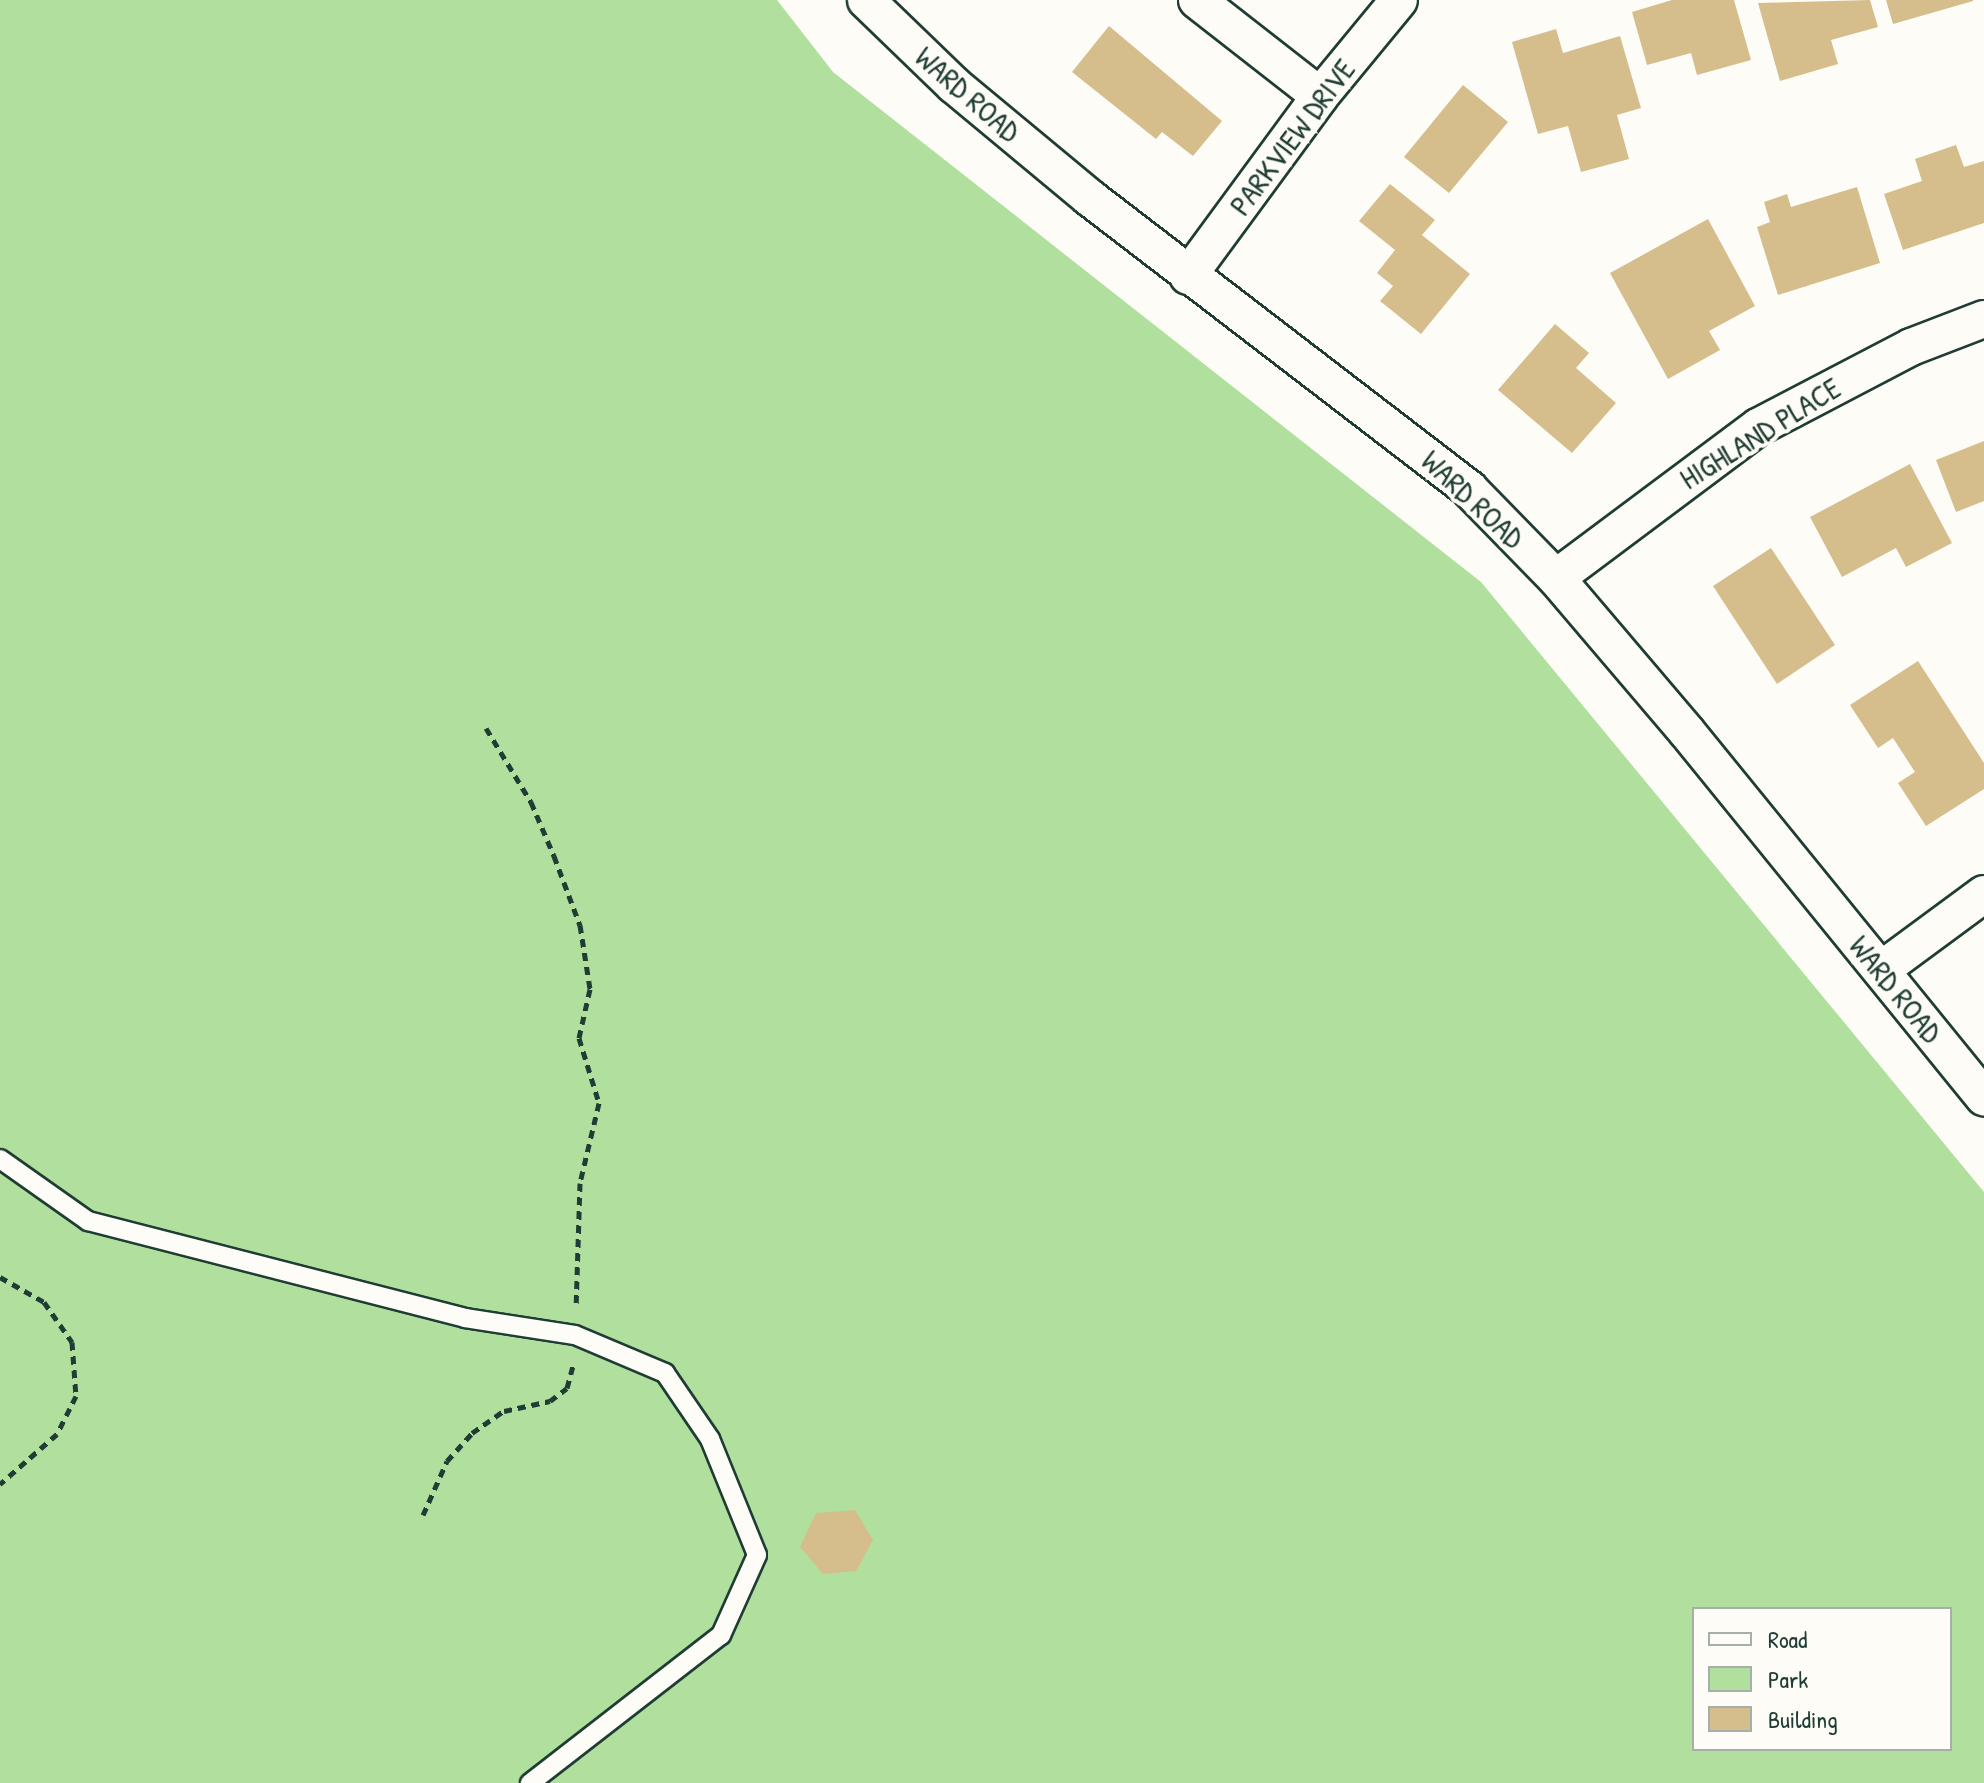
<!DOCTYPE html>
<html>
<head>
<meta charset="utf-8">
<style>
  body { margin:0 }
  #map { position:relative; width:1984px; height:1783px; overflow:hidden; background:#fdfcf7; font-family:"Patrick Hand",sans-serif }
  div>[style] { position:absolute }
  .green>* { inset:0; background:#b0df9e }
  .building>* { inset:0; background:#d6bd8c }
  .path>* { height:5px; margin-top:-2.5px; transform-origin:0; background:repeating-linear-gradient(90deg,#1f3d34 0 8px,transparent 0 14px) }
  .roads { filter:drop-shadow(2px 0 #1f3d34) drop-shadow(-2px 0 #1f3d34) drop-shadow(0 2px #1f3d34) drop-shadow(0 -2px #1f3d34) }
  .service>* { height:18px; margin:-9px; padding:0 9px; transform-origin:9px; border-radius:9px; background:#fdfcf7 }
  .minor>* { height:36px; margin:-18px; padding:0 18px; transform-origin:18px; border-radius:18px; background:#fdfcf7 }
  span { translate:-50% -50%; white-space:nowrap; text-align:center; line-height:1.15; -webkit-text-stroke:8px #fdfcf7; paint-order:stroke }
  .street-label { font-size:30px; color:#1f3d34 }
  .legend { position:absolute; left:1692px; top:1607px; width:260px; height:144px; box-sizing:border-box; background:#fdfcf7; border:2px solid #a4b0a9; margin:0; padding:10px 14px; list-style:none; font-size:24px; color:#1f3d34 }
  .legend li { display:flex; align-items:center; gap:16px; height:40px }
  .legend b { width:40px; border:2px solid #a4b0a9 }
</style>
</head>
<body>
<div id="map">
  <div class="green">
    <i style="clip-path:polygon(evenodd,0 0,777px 0,833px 72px,1481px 582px,1984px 1192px,1984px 1783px,0 1783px,0 0,1694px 1609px,1950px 1609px,1950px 1749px,1694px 1749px,1694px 1609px)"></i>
  </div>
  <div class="building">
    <i style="clip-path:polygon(1672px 0,1734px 0,1751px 60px,1697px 75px,1691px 53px,1647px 65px,1632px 12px)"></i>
    <i style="clip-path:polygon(1870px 0,1878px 27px,1831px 40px,1838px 64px,1780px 81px,1758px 3px)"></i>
    <i style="clip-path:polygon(1886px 0,1973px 0,1973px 1px,1893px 24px)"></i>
    <i style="clip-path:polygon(1109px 26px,1222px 121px,1193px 156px,1162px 132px,1156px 139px,1072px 72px)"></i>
    <i style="clip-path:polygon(1556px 29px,1563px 53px,1620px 36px,1641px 108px,1617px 115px,1629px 159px,1581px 172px,1568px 126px,1538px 134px,1512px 42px)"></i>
    <i style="clip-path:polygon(1463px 85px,1508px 122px,1449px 193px,1404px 157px)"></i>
    <i style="clip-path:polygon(1956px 145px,1964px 167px,1984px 161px,1984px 223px,1903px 250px,1884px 194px,1922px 181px,1915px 159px)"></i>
    <i style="clip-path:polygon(1390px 184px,1435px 220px,1422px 235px,1470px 274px,1421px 334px,1380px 301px,1393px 286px,1377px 273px,1395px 250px,1359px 221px)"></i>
    <i style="clip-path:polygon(1857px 187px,1880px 263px,1778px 295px,1757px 227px,1770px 222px,1764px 202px,1787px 194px,1791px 207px)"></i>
    <i style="clip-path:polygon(1708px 219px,1755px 306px,1709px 331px,1720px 350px,1668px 379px,1610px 273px)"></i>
    <i style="clip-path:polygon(1555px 324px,1589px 353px,1576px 368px,1616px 403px,1572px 453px,1498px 390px)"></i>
    <i style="clip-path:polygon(1984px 441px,1984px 501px,1956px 512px,1936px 460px)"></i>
    <i style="clip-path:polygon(1910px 464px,1952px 543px,1906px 567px,1896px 548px,1842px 577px,1810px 517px)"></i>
    <i style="clip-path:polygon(1771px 548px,1835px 645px,1777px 684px,1713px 586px)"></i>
    <i style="clip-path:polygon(1918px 661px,1984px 763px,1984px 789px,1926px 826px,1898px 783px,1915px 772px,1893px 738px,1878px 748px,1850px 705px)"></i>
    <i style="clip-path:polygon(855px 1510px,873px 1540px,856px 1571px,823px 1574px,800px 1547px,816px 1513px)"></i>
  </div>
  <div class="path">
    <i style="left:486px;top:728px;width:87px;rotate:58.7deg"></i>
    <i style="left:531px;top:802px;width:59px;rotate:66.9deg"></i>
    <i style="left:554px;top:856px;width:74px;rotate:69.4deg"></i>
    <i style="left:580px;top:925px;width:65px;rotate:81.1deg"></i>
    <i style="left:590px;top:989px;width:50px;rotate:102.7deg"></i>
    <i style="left:579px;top:1038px;width:68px;rotate:72.9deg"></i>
    <i style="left:599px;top:1103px;width:82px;rotate:103.4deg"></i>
    <i style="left:580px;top:1183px;width:125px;rotate:91.8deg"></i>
    <i style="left:0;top:1277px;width:51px;rotate:29.6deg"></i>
    <i style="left:44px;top:1302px;width:49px;rotate:55deg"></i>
    <i style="left:72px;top:1342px;width:54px;rotate:85.8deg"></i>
    <i style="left:76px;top:1396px;width:42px;rotate:116.6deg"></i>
    <i style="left:57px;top:1434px;width:76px;rotate:138.7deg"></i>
    <i style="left:423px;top:1515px;width:59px;rotate:-66deg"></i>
    <i style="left:447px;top:1461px;width:38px;rotate:-48deg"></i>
    <i style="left:472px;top:1433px;width:39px;rotate:-35deg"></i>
    <i style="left:504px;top:1411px;width:47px;rotate:-12.3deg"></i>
    <i style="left:550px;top:1401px;width:21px;rotate:-37deg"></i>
    <i style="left:567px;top:1388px;width:27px;rotate:-75deg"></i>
  </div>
  <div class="roads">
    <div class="service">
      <i style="left:0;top:1159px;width:108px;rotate:35.2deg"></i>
      <i style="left:88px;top:1221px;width:389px;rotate:14.4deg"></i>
      <i style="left:465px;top:1318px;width:111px;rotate:8.8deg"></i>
      <i style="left:575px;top:1335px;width:98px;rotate:22.9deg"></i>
      <i style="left:665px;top:1373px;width:80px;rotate:55.7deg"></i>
      <i style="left:710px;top:1439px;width:125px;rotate:67.9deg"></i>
      <i style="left:757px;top:1555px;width:88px;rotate:114.2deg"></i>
      <i style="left:721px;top:1635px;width:242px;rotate:142.2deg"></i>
    </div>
    <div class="minor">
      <i style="left:866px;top:0;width:122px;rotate:44deg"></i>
      <i style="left:954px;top:85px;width:177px;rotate:39.7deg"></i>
      <i style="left:1090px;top:198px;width:478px;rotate:37.5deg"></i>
      <i style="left:1469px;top:489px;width:124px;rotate:45.7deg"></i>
      <i style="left:1556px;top:578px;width:202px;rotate:49.6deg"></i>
      <i style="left:1687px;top:732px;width:471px;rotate:50.9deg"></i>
      <i style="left:1197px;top:0;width:156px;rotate:38deg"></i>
      <i style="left:1188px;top:276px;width:223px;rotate:-53.7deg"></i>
      <i style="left:1320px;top:96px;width:124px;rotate:-50.5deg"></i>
      <i style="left:1556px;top:578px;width:252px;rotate:-36.8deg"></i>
      <i style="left:1758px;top:427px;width:173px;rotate:-27.6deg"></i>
      <i style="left:1911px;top:347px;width:78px;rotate:-21deg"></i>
      <i style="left:1881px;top:970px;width:128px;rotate:-36.4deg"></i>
    </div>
  </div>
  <div class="street-label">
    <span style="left:968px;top:94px;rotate:41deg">WARD ROAD</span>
    <span style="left:1292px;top:137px;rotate:-53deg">PARKVIEW DRIVE</span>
    <span style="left:1760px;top:433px;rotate:-32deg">HIGHLAND PLACE</span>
    <span style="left:1473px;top:499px;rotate:43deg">WARD ROAD</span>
    <span style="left:1896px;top:989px;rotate:51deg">WARD ROAD</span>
  </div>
  <ul class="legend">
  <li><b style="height:10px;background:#fdfcf7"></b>Road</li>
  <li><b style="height:22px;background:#b0df9e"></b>Park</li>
  <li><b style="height:22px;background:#d6bd8c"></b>Building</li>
  </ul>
</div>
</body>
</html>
